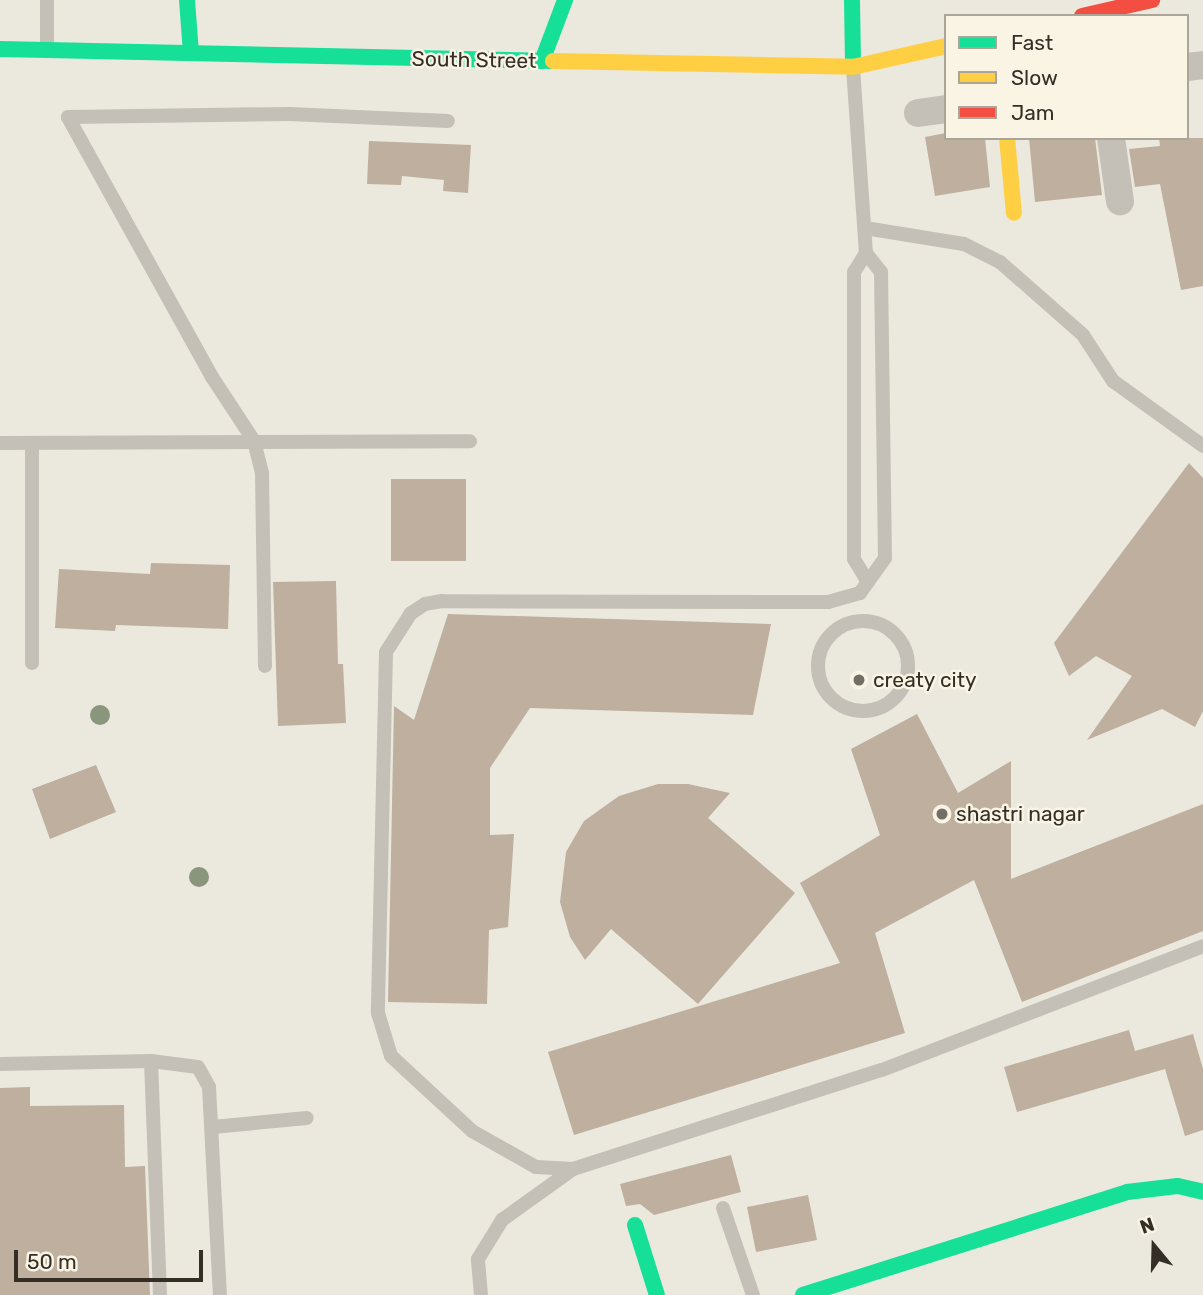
<!DOCTYPE html>
<html>
<head>
<meta charset="utf-8">
<style>
  body { margin:0 }
  #map { position:relative; width:1203px; height:1295px; overflow:hidden; background:#ebe8de; font-family:Rubik,sans-serif }
  div>[style] { position:absolute }
  .building>* { inset:0; background:#bfaf9f }
  .lane>* { height:14px; margin:-7px; padding:0 7px; transform-origin:7px; border-radius:7px; background:#c4c0b8 }
  .lane>.ring { margin:-7px; padding:0; box-sizing:content-box; background:none; border:14px solid #c4c0b8; border-radius:50% }
  .street>* { height:28px; margin:-14px; padding:0 14px; transform-origin:14px; border-radius:14px; background:#c4c0b8 }
  .fast>* { height:16px; margin:-8px; padding:0 8px; transform-origin:8px; border-radius:8px; background:#16e098 }
  .slow>* { height:16px; margin:-8px; padding:0 8px; transform-origin:8px; border-radius:8px; background:#ffcf43 }
  .jam>* { height:16px; margin:-8px; padding:0 8px; transform-origin:8px; border-radius:8px; background:#f24e42 }
  .trees>* { width:20px; height:20px; margin:-10px; border-radius:50%; background:#8a967b }
  .dots>* { width:19px; height:19px; translate:-50% -50%; box-sizing:border-box; border:4px solid #f9f4e4; border-radius:50% }
  span { translate:-50% -50%; white-space:nowrap; text-align:center; line-height:1.15; -webkit-text-stroke:5px #f9f4e4; paint-order:stroke }
  .street-label { font-size:21px; color:#342e26 }
  .poi-label { font-size:21px; color:#342e26 }
  .left { translate:0 -50%; text-align:left }
  .legend { position:absolute; left:944px; top:14px; width:245px; height:126px; box-sizing:border-box; background:#f9f4e4; border:2px solid #aaa598; margin:0; padding:9px 12px; list-style:none; font-size:21px; color:#342e26 }
  .legend li { display:flex; align-items:center; gap:14px; height:35px }
  .legend b { width:35px; border:2px solid #aaa598 }
  .north { position:absolute; left:1119px; top:1211px; width:70px; height:70px; -webkit-text-stroke:5px #f9f4e4; paint-order:stroke; rotate:341deg; font-size:19px; font-weight:700; line-height:28px; text-align:center; color:#342e26 }
  .north::after { content:''; display:block; margin:auto; width:24px; height:32px; background:#342e26; clip-path:polygon(50% 0,100% 100%,50% 72%,0 100%) }
  .scale { position:absolute; left:14px; top:1250px; width:189px; height:32px; box-sizing:border-box; border:4px solid #342e26; border-top:0; padding-left:9px; font-size:21px; line-height:24px; white-space:nowrap; color:#342e26; -webkit-text-stroke:5px #f9f4e4; paint-order:stroke }
</style>
</head>
<body>
<div id="map">
  <div class="building">
    <i style="clip-path:polygon(946px 133px,946px 138px,985px 138px,990px 187px,935px 196px,925px 137px)"></i>
    <i style="clip-path:polygon(1029px 138px,1095px 138px,1102px 195px,1035px 202px)"></i>
    <i style="clip-path:polygon(1159px 138px,1203px 138px,1203px 286px,1181px 290px,1160px 184px,1135px 187px,1129px 149px,1160px 146px)"></i>
    <i style="clip-path:polygon(369px 141px,471px 145px,468px 193px,443px 191px,444px 180px,402px 176px,401px 185px,367px 184px)"></i>
    <i style="clip-path:polygon(1189px 463px,1203px 478px,1203px 711px,1195px 727px,1162px 709px,1087px 740px,1132px 676px,1096px 656px,1069px 676px,1054px 643px)"></i>
    <i style="clip-path:polygon(391px 479px,466px 479px,466px 561px,391px 561px)"></i>
    <i style="clip-path:polygon(151px 563px,230px 565px,228px 629px,116px 625px,115px 631px,55px 628px,59px 569px,150px 574px)"></i>
    <i style="clip-path:polygon(336px 581px,338px 664px,343px 664px,346px 723px,278px 726px,273px 582px)"></i>
    <i style="clip-path:polygon(448px 614px,771px 624px,753px 715px,530px 708px,490px 768px,490px 835px,514px 834px,508px 927px,489px 930px,487px 1004px,388px 1002px,394px 706px,414px 720px)"></i>
    <i style="clip-path:polygon(917px 714px,958px 793px,1011px 761px,1011px 879px,1203px 804px,1203px 931px,1022px 1002px,974px 880px,875px 933px,905px 1033px,574px 1135px,548px 1052px,840px 963px,800px 883px,880px 835px,851px 749px)"></i>
    <i style="clip-path:polygon(96px 765px,116px 812px,50px 839px,32px 789px)"></i>
    <i style="clip-path:polygon(658px 784px,688px 784px,730px 793px,708px 818px,795px 893px,698px 1004px,611px 929px,585px 960px,570px 937px,560px 902px,566px 852px,584px 821px,619px 796px)"></i>
    <i style="clip-path:polygon(1129px 1030px,1135px 1051px,1193px 1034px,1203px 1069px,1203px 1130px,1185px 1136px,1165px 1069px,1017px 1112px,1004px 1067px)"></i>
    <i style="clip-path:polygon(30px 1087px,30px 1106px,124px 1105px,125px 1167px,145px 1166px,150px 1295px,0 1295px,0 1088px)"></i>
    <i style="clip-path:polygon(731px 1155px,741px 1192px,654px 1215px,640px 1204px,626px 1206px,620px 1184px)"></i>
    <i style="clip-path:polygon(808px 1195px,817px 1240px,756px 1252px,747px 1207px)"></i>
  </div>
  <div class="lane">
    <i style="left:47px;top:0;width:48px;rotate:90deg"></i>
    <i style="left:853px;top:68px;width:185px;rotate:86deg"></i>
    <i style="left:866px;top:253px;width:22px;rotate:122deg"></i>
    <i style="left:854px;top:272px;width:287px;rotate:90deg"></i>
    <i style="left:854px;top:559px;width:27px;rotate:59deg"></i>
    <i style="left:865px;top:228px;width:100px;rotate:9.2deg"></i>
    <i style="left:964px;top:244px;width:40px;rotate:26.6deg"></i>
    <i style="left:1000px;top:262px;width:111px;rotate:41.3deg"></i>
    <i style="left:1083px;top:335px;width:55px;rotate:56.9deg"></i>
    <i style="left:1113px;top:381px;width:111px;rotate:35.8deg"></i>
    <i style="left:866px;top:253px;width:24px;rotate:52deg"></i>
    <i style="left:881px;top:272px;width:286px;rotate:89.2deg"></i>
    <i style="left:885px;top:558px;width:43px;rotate:125.5deg"></i>
    <i style="left:860px;top:593px;width:33px;rotate:164deg"></i>
    <i style="left:828px;top:602px;width:386px;rotate:-179.9deg"></i>
    <i style="left:442px;top:601px;width:17px;rotate:170deg"></i>
    <i style="left:425px;top:604px;width:17px;rotate:147deg"></i>
    <i style="left:411px;top:613px;width:46px;rotate:122.7deg"></i>
    <i style="left:386px;top:652px;width:361px;rotate:91.3deg"></i>
    <i style="left:378px;top:1013px;width:45px;rotate:73.2deg"></i>
    <i style="left:391px;top:1056px;width:110px;rotate:42.8deg"></i>
    <i style="left:472px;top:1131px;width:73px;rotate:29.4deg"></i>
    <i style="left:536px;top:1167px;width:37px;rotate:3deg"></i>
    <i style="left:573px;top:1169px;width:324px;rotate:-17.8deg"></i>
    <i style="left:882px;top:1070px;width:344px;rotate:-21.1deg"></i>
    <i style="left:0;top:443px;width:470px;rotate:-0.2deg"></i>
    <i class="ring" style="left:818px;top:621px;width:76px;height:76px"></i>
    <i style="left:32px;top:663px;width:220px;rotate:-90deg"></i>
    <i style="left:265px;top:666px;width:193px;rotate:-90.9deg"></i>
    <i style="left:262px;top:473px;width:33px;rotate:-104deg"></i>
    <i style="left:254px;top:441px;width:77px;rotate:-123.3deg"></i>
    <i style="left:212px;top:377px;width:297px;rotate:-119deg"></i>
    <i style="left:68px;top:117px;width:221px;rotate:-0.8deg"></i>
    <i style="left:289px;top:114px;width:159px;rotate:2.5deg"></i>
    <i style="left:151px;top:1061px;width:234px;rotate:87.8deg"></i>
    <i style="left:0;top:1064px;width:151px;rotate:-1.1deg"></i>
    <i style="left:151px;top:1061px;width:47px;rotate:7.3deg"></i>
    <i style="left:198px;top:1067px;width:23px;rotate:61deg"></i>
    <i style="left:209px;top:1087px;width:208px;rotate:87deg"></i>
    <i style="left:213px;top:1127px;width:94px;rotate:-5.5deg"></i>
    <i style="left:723px;top:1208px;width:92px;rotate:71deg"></i>
    <i style="left:481px;top:1295px;width:36px;rotate:-95deg"></i>
    <i style="left:478px;top:1259px;width:46px;rotate:-58.4deg"></i>
    <i style="left:502px;top:1220px;width:87px;rotate:-35.7deg"></i>
  </div>
  <div class="street">
    <i style="left:1187px;top:67px;width:16px;rotate:-7deg"></i>
    <i style="left:918px;top:113px;width:28px;rotate:-8deg"></i>
    <i style="left:1111px;top:138px;width:64px;rotate:81.9deg"></i>
  </div>
  <div class="fast">
    <i style="left:187px;top:0;width:53px;rotate:85.7deg"></i>
    <i style="left:852px;top:0;width:67px;rotate:89.1deg"></i>
    <i style="left:0;top:49px;width:553px;rotate:1.24deg"></i>
    <i style="left:542px;top:61px;width:65px;rotate:-69.3deg"></i>
    <i style="left:635px;top:1225px;width:73px;rotate:72.6deg"></i>
    <i style="left:803px;top:1295px;width:340px;rotate:-17.6deg"></i>
    <i style="left:1127px;top:1192px;width:51px;rotate:-6.7deg"></i>
    <i style="left:1178px;top:1186px;width:26px;rotate:13deg"></i>
  </div>
  <div class="slow">
    <i style="left:553px;top:61px;width:300px;rotate:1.1deg"></i>
    <i style="left:853px;top:67px;width:95px;rotate:-12.7deg"></i>
    <i style="left:1007px;top:138px;width:75px;rotate:84.7deg"></i>
  </div>
  <div class="jam">
    <i style="left:1082px;top:16px;width:72px;rotate:-12.9deg"></i>
  </div>
  <div class="trees">
    <i style="left:100px;top:715px"></i>
    <i style="left:199px;top:877px"></i>
  </div>
  <div class="dots">
    <i style="left:859px;top:680px;background:#746f66"></i>
    <i style="left:942px;top:814px;background:#746f66"></i>
  </div>
  <div class="street-label">
    <span style="left:474px;top:60px;rotate:1deg">South Street</span>
  </div>
  <div class="poi-label">
    <span class="left" style="left:873px;top:680px">creaty city</span>
    <span class="left" style="left:956px;top:814px">shastri nagar</span>
  </div>
  <ul class="legend">
  <li><b style="height:9px;background:#16e098"></b>Fast</li>
  <li><b style="height:9px;background:#ffcf43"></b>Slow</li>
  <li><b style="height:9px;background:#f24e42"></b>Jam</li>
  </ul>
  <div class="north">N</div>
  <div class="scale">50 m</div>
</div>
</body>
</html>
